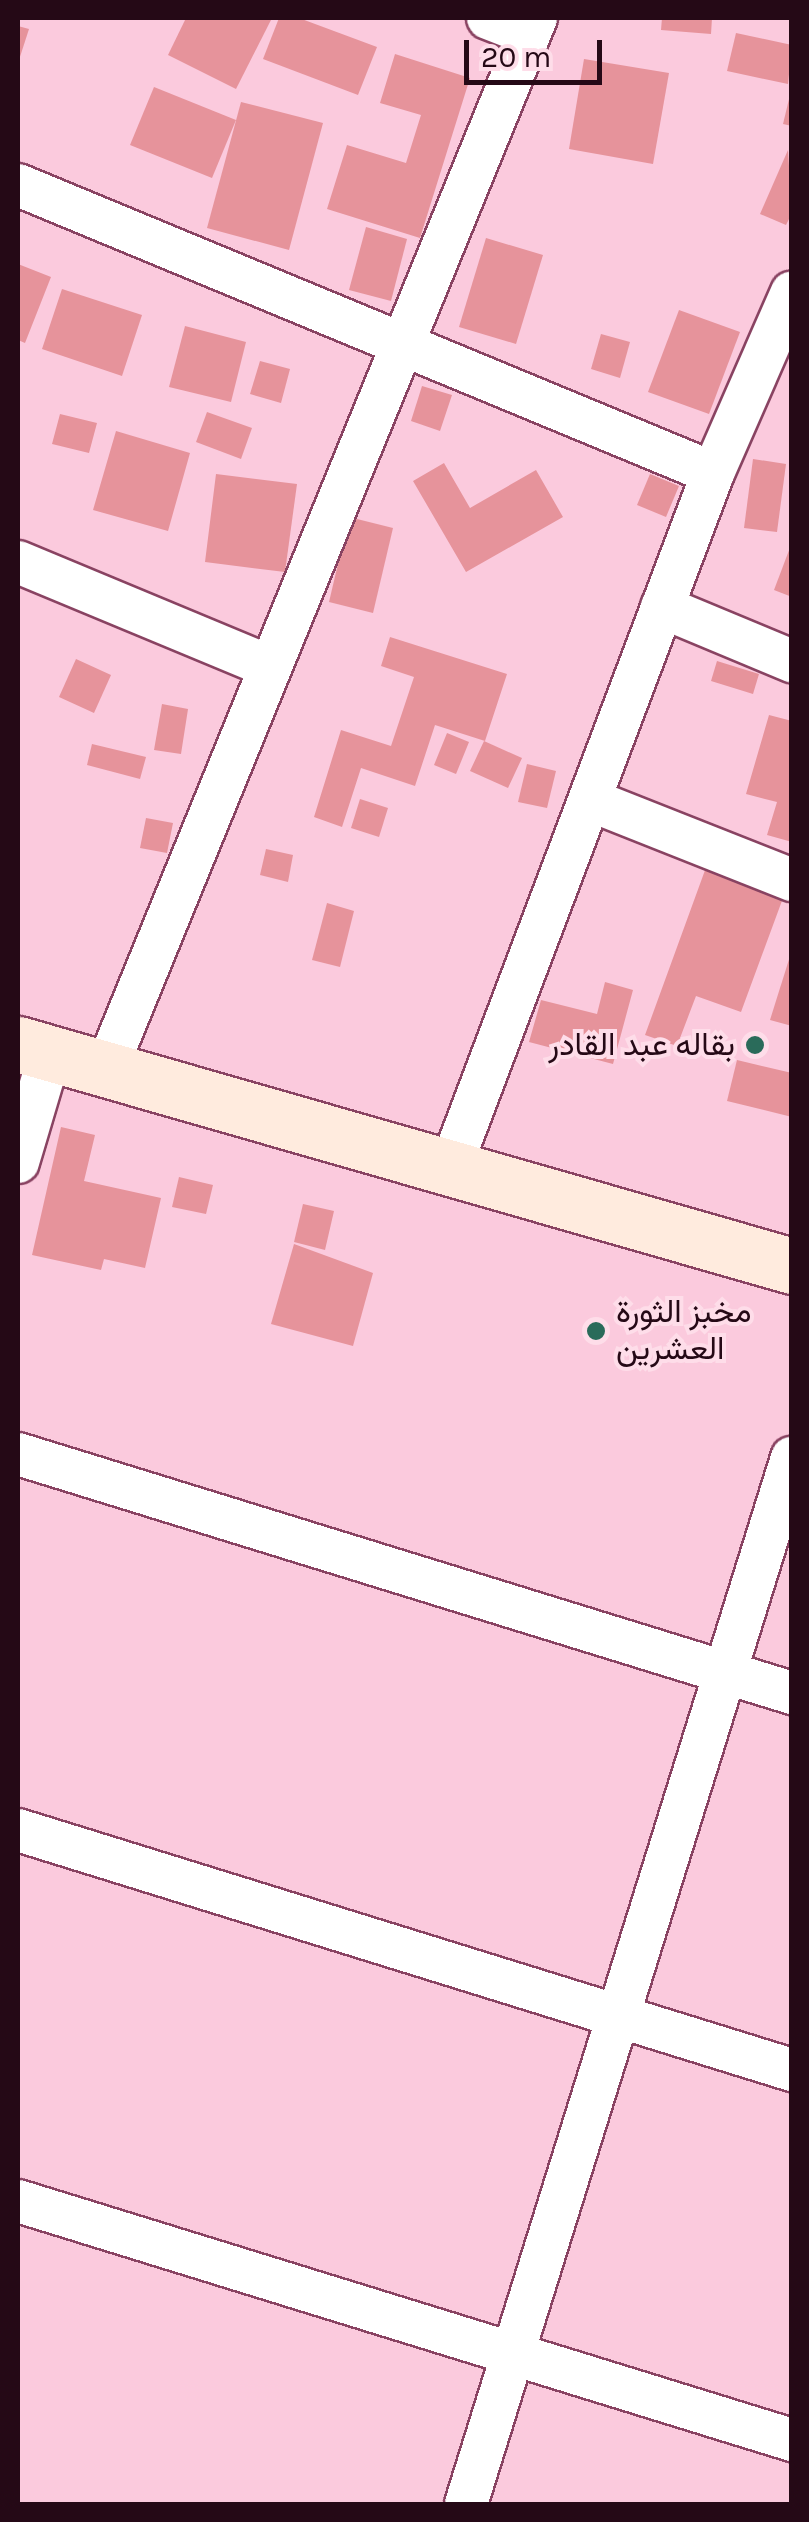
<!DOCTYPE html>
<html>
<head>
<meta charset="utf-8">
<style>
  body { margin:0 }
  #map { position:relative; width:809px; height:2522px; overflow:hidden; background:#fbcadd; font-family:Karla,Vazirmatn,sans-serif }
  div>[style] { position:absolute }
  .building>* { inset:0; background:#e6939b }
  .roads { filter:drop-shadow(2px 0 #894362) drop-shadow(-2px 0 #894362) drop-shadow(0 2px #894362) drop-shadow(0 -2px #894362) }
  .street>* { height:42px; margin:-21px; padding:0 21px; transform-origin:21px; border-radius:21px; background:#fff }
  .secondary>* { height:55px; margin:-27.5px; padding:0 27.5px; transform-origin:27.5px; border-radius:27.5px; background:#ffebde }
  .dots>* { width:28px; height:28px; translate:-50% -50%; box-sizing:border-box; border:5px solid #fedde9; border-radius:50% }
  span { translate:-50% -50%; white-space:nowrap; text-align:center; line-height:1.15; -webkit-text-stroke:8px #fedde9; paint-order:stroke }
  .poi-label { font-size:32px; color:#250916 }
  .right { translate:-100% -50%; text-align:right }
  .left { translate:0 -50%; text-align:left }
  .frame { position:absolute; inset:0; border:20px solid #250916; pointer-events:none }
  .scale { position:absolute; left:464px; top:40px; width:138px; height:45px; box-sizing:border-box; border:5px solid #250916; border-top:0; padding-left:12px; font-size:30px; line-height:35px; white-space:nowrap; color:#250916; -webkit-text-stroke:8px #fedde9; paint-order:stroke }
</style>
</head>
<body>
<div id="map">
  <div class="building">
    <i style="clip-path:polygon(186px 18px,272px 18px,236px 89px,168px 55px)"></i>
    <i style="clip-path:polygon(279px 18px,299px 18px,377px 47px,358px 95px,263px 59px)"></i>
    <i style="clip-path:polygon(662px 18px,712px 18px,711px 34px,661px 30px)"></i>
    <i style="clip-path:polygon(18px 26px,29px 29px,18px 63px)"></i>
    <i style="clip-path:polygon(736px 33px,792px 45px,788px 84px,727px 71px)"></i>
    <i style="clip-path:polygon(395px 54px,470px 78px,420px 238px,327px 209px,347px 145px,406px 163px,421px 115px,380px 103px)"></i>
    <i style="clip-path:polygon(584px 59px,669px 73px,653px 164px,569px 149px)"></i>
    <i style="clip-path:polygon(154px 87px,236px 120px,212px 178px,130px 145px)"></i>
    <i style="clip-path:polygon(790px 95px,792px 95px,792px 126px,783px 124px)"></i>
    <i style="clip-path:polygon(241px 102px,323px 123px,289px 250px,207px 228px)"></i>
    <i style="clip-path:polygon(788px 150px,792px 213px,786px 225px,760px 214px)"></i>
    <i style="clip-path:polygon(366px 227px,407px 239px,391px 301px,349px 290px)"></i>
    <i style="clip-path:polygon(486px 238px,543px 255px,516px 344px,459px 327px)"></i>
    <i style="clip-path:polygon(18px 264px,51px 277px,25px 343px,18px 340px)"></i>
    <i style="clip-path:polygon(62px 289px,142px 315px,122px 376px,42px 349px)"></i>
    <i style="clip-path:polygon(679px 310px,740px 332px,709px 414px,648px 392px)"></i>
    <i style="clip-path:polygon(185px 326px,246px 342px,231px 402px,169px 387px)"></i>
    <i style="clip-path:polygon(601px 334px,630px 342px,620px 378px,591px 369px)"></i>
    <i style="clip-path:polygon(260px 361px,290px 369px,281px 403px,250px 394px)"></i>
    <i style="clip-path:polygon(422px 386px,452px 395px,440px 431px,411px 421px)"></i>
    <i style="clip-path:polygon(207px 412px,252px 428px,241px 459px,196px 442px)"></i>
    <i style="clip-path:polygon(60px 414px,97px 423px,89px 453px,52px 444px)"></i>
    <i style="clip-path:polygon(116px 431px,190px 453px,168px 531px,93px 510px)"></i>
    <i style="clip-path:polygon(753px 459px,786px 464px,777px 532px,744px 528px)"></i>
    <i style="clip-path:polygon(444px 463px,470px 508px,536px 470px,563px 517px,466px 572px,413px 481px)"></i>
    <i style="clip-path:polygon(216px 474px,297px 484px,285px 572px,205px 562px)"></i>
    <i style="clip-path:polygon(650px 474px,679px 486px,666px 517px,637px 505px)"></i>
    <i style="clip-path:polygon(349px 517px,393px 528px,373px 613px,329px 602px)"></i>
    <i style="clip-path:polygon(791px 545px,792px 545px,792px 597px,774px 590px)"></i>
    <i style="clip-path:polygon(390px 637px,507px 674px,485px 741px,435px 725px,415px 786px,361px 768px,342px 827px,314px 817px,341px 730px,391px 746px,414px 677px,381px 666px)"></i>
    <i style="clip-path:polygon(76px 659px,111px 675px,94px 713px,59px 697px)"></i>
    <i style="clip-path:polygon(717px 661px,759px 674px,753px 694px,711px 681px)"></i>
    <i style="clip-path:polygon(162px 704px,188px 709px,181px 754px,154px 750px)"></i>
    <i style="clip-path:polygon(769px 715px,792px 721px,792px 842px,767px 835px,777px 802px,746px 794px)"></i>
    <i style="clip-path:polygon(447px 733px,469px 742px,456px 774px,434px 765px)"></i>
    <i style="clip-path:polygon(484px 741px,522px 758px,508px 788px,470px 771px)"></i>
    <i style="clip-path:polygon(92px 744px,146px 757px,140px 779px,87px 765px)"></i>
    <i style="clip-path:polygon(527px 764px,556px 771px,547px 808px,518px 802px)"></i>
    <i style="clip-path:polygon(360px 799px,388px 808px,379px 837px,351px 828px)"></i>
    <i style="clip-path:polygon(146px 818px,173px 823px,167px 853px,140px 848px)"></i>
    <i style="clip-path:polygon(266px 849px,293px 855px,288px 882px,260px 875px)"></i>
    <i style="clip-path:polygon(712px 851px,790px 879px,741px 1012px,696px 996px,677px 1046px,645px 1035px)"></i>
    <i style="clip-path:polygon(327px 903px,354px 911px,340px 967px,312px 960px)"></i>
    <i style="clip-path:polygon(791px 953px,792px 953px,792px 1026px,770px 1020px)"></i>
    <i style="clip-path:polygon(605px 982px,633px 990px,613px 1064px,529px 1042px,541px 1000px,597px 1014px)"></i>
    <i style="clip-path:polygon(737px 1060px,792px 1073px,792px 1117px,727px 1101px)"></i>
    <i style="clip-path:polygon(61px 1127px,95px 1135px,84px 1181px,161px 1198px,145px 1268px,104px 1259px,101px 1270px,32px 1255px)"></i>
    <i style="clip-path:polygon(179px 1177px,213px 1185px,206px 1214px,172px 1207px)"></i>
    <i style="clip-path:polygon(303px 1204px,334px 1211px,325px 1250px,294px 1242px)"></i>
    <i style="clip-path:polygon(294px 1244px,373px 1273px,353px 1346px,271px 1324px)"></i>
  </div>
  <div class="roads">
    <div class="street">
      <i style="left:488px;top:18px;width:44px;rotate:21.3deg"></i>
      <i style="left:18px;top:185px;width:752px;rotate:22.51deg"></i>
      <i style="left:18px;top:562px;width:273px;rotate:22.6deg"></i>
      <i style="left:662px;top:607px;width:141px;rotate:22.6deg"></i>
      <i style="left:590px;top:800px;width:217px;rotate:21.6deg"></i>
      <i style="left:107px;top:1067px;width:1133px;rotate:-67.76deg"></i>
      <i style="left:18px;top:1162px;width:113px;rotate:-73.5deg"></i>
      <i style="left:449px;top:1171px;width:746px;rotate:-69.28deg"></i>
      <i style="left:713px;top:473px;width:197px;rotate:-66.4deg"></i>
      <i style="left:18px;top:1454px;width:810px;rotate:17.16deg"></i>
      <i style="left:18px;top:1830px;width:810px;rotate:17.23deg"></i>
      <i style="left:18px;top:2201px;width:810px;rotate:17.16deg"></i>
      <i style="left:466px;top:2504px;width:1096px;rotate:-72.69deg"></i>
    </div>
    <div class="secondary">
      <i style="left:18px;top:1044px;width:805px;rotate:16deg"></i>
    </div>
  </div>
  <div class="dots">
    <i style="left:755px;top:1045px;background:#2a6b5a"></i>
    <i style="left:596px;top:1331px;background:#2a6b5a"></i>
  </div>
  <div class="poi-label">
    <span class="right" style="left:735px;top:1045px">بقاله عبد القادر</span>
    <span class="left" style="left:616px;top:1331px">مخبز الثورة<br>العشرين</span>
  </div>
  <div class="frame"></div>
  <div class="scale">20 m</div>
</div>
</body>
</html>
